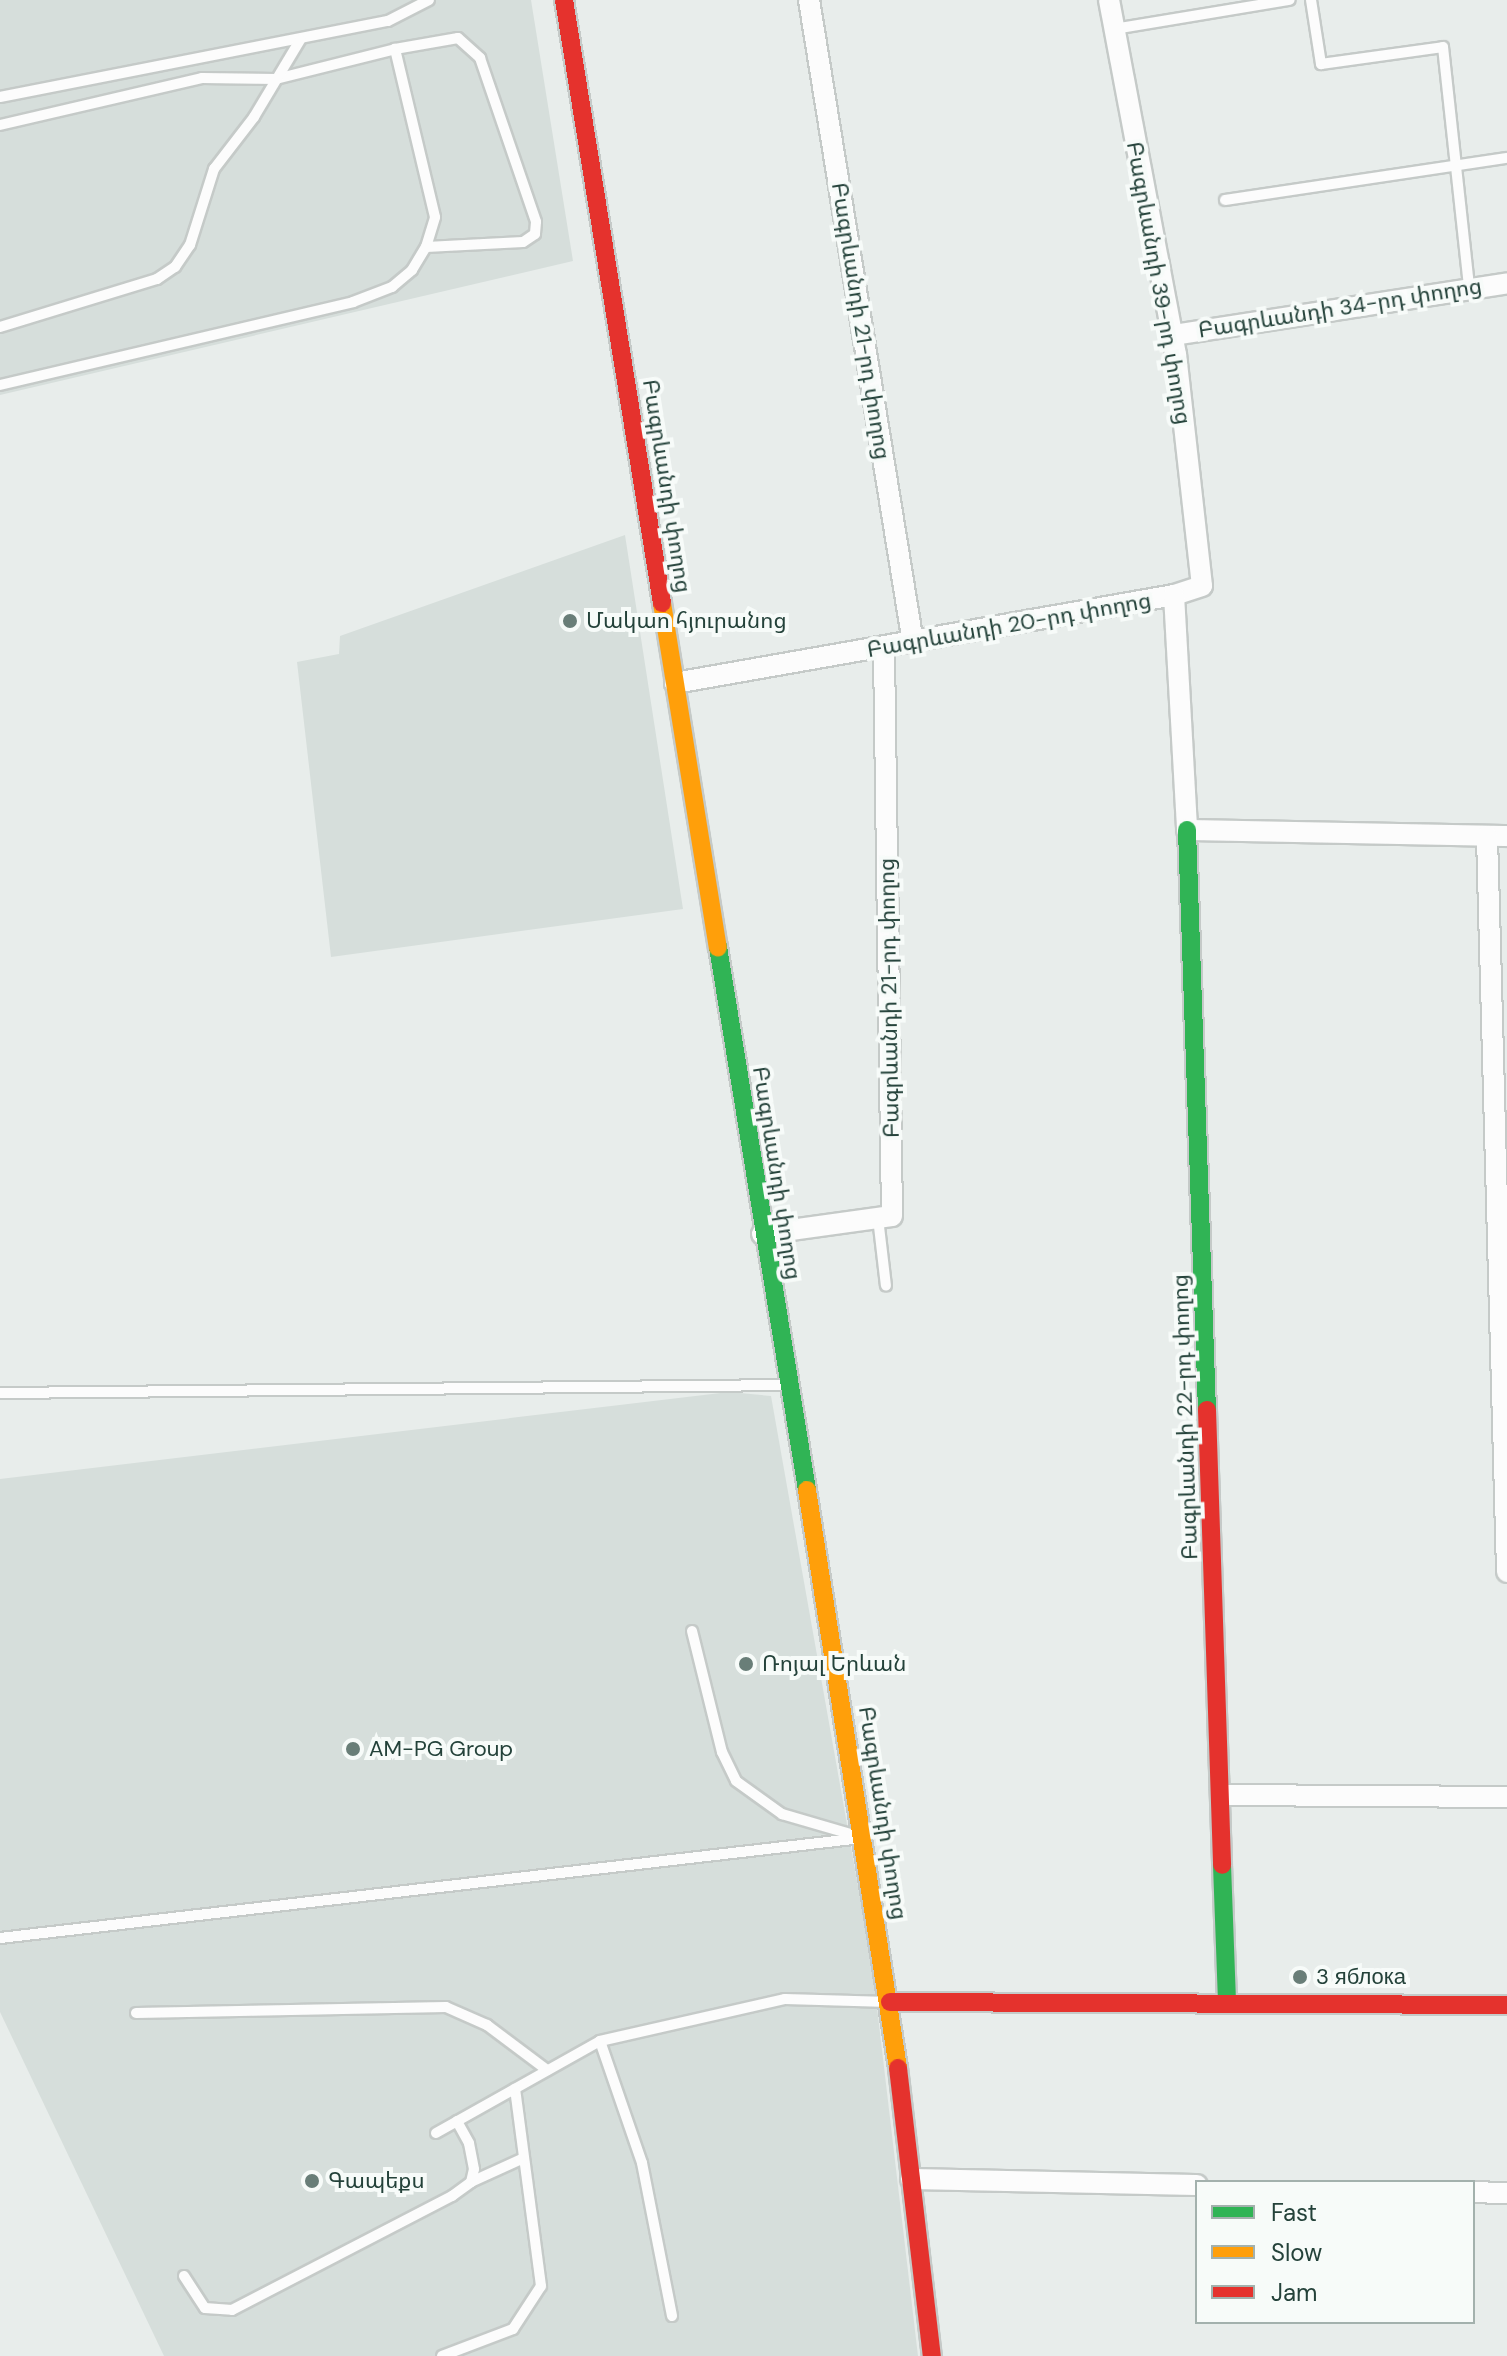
<!DOCTYPE html>
<html>
<head>
<meta charset="utf-8">
<style>
  body { margin:0 }
  #map { position:relative; width:1507px; height:2356px; overflow:hidden; background:#e8edeb; font-family:"DM Sans","Noto Sans Armenian",sans-serif }
  div>[style] { position:absolute }
  .built>* { inset:0; background:#d6dedb }
  .roads { filter:drop-shadow(2px 0 #c5cac8) drop-shadow(-2px 0 #c5cac8) drop-shadow(0 2px #c5cac8) drop-shadow(0 -2px #c5cac8) }
  .lane>* { height:10px; margin:-5px; padding:0 5px; transform-origin:5px; border-radius:5px; background:#fcfcfc }
  .street>* { height:20px; margin:-10px; padding:0 10px; transform-origin:10px; border-radius:10px; background:#fcfcfc }
  .fast>* { height:18px; margin:-9px; padding:0 9px; transform-origin:9px; border-radius:9px; background:#30b455 }
  .slow>* { height:18px; margin:-9px; padding:0 9px; transform-origin:9px; border-radius:9px; background:#ff9f0a }
  .jam>* { height:18px; margin:-9px; padding:0 9px; transform-origin:9px; border-radius:9px; background:#e5322d }
  .dots>* { width:22px; height:22px; translate:-50% -50%; box-sizing:border-box; border:4px solid #f7fbf9; border-radius:50% }
  span { translate:-50% -50%; white-space:nowrap; text-align:center; line-height:1.15; -webkit-text-stroke:8px #f7fbf9; paint-order:stroke }
  .street-label { font-size:22px; color:#24423a }
  .poi-label { font-size:22px; color:#24423a }
  .left { translate:0 -50%; text-align:left }
  .legend { position:absolute; left:1195px; top:2180px; width:280px; height:144px; box-sizing:border-box; background:#f7fbf9; border:2px solid #a3b1ad; margin:0; padding:10px 14px; list-style:none; font-size:24px; color:#24423a }
  .legend li { display:flex; align-items:center; gap:16px; height:40px }
  .legend b { width:40px; border:2px solid #a3b1ad }
</style>
</head>
<body>
<div id="map">
  <div class="built">
    <i style="clip-path:polygon(0 0,531px 0,573px 261px,0 395px)"></i>
    <i style="clip-path:polygon(625px 535px,683px 909px,331px 957px,297px 662px,339px 654px,340px 636px)"></i>
    <i style="clip-path:polygon(729px 1392px,771px 1396px,872px 1965px,918px 2356px,164px 2356px,0 2012px,0 1479px)"></i>
  </div>
  <div class="roads">
    <div class="lane">
      <i style="left:1311px;top:0;width:65px;rotate:81.1deg"></i>
      <i style="left:1321px;top:64px;width:123px;rotate:-7.9deg"></i>
      <i style="left:1443px;top:47px;width:240px;rotate:83.8deg"></i>
      <i style="left:1114px;top:29px;width:178px;rotate:-9.4deg"></i>
      <i style="left:0;top:97px;width:395px;rotate:-11.1deg"></i>
      <i style="left:388px;top:21px;width:46px;rotate:-27.1deg"></i>
      <i style="left:0;top:125px;width:207px;rotate:-13.1deg"></i>
      <i style="left:202px;top:78px;width:74px;rotate:0.8deg"></i>
      <i style="left:276px;top:79px;width:123px;rotate:-14.1deg"></i>
      <i style="left:1225px;top:200px;width:285px;rotate:-8.5deg"></i>
      <i style="left:0;top:327px;width:164px;rotate:-17deg"></i>
      <i style="left:157px;top:279px;width:22px;rotate:-34deg"></i>
      <i style="left:175px;top:267px;width:27px;rotate:-56deg"></i>
      <i style="left:190px;top:245px;width:80px;rotate:-72.5deg"></i>
      <i style="left:214px;top:169px;width:66px;rotate:-52.4deg"></i>
      <i style="left:254px;top:117px;width:90px;rotate:-59.1deg"></i>
      <i style="left:0;top:385px;width:363px;rotate:-13.2deg"></i>
      <i style="left:353px;top:302px;width:42px;rotate:-21deg"></i>
      <i style="left:392px;top:287px;width:26px;rotate:-40deg"></i>
      <i style="left:412px;top:270px;width:27px;rotate:-59deg"></i>
      <i style="left:426px;top:247px;width:31px;rotate:-73deg"></i>
      <i style="left:435px;top:217px;width:173px;rotate:-103.4deg"></i>
      <i style="left:395px;top:49px;width:64px;rotate:-9.9deg"></i>
      <i style="left:458px;top:38px;width:30px;rotate:42deg"></i>
      <i style="left:480px;top:58px;width:173px;rotate:71.1deg"></i>
      <i style="left:536px;top:222px;width:12px;rotate:95deg"></i>
      <i style="left:535px;top:234px;width:14px;rotate:146deg"></i>
      <i style="left:523px;top:242px;width:97px;rotate:177deg"></i>
      <i style="left:878px;top:1218px;width:68px;rotate:83.3deg"></i>
      <i style="left:0;top:1393px;width:785px;rotate:-0.58deg"></i>
      <i style="left:692px;top:1631px;width:125px;rotate:76.1deg"></i>
      <i style="left:722px;top:1752px;width:32px;rotate:64deg"></i>
      <i style="left:736px;top:1781px;width:57px;rotate:35.7deg"></i>
      <i style="left:782px;top:1814px;width:78px;rotate:16.3deg"></i>
      <i style="left:0;top:1938px;width:867px;rotate:-6.62deg"></i>
      <i style="left:136px;top:2013px;width:310px;rotate:-1.1deg"></i>
      <i style="left:446px;top:2007px;width:45px;rotate:23.7deg"></i>
      <i style="left:487px;top:2025px;width:75px;rotate:36.9deg"></i>
      <i style="left:600px;top:2041px;width:129px;rotate:71deg"></i>
      <i style="left:642px;top:2163px;width:156px;rotate:78.9deg"></i>
      <i style="left:436px;top:2133px;width:188px;rotate:-29.3deg"></i>
      <i style="left:600px;top:2041px;width:190px;rotate:-12.8deg"></i>
      <i style="left:785px;top:1999px;width:104px;rotate:1.7deg"></i>
      <i style="left:471px;top:2182px;width:58px;rotate:-24.4deg"></i>
      <i style="left:184px;top:2276px;width:38px;rotate:57deg"></i>
      <i style="left:205px;top:2308px;width:27px;rotate:4deg"></i>
      <i style="left:232px;top:2310px;width:248px;rotate:-27.4deg"></i>
      <i style="left:452px;top:2196px;width:24px;rotate:-36deg"></i>
      <i style="left:471px;top:2182px;width:13px;rotate:-77deg"></i>
      <i style="left:474px;top:2169px;width:26px;rotate:-101deg"></i>
      <i style="left:469px;top:2143px;width:25px;rotate:-119deg"></i>
      <i style="left:442px;top:2356px;width:76px;rotate:-20.8deg"></i>
      <i style="left:513px;top:2329px;width:51px;rotate:-56.9deg"></i>
      <i style="left:541px;top:2286px;width:199px;rotate:-97.5deg"></i>
    </div>
    <div class="street">
      <i style="left:809px;top:0;width:651px;rotate:80.81deg"></i>
      <i style="left:1109px;top:0;width:360px;rotate:79.3deg"></i>
      <i style="left:1176px;top:354px;width:233px;rotate:83.6deg"></i>
      <i style="left:1202px;top:586px;width:29px;rotate:162deg"></i>
      <i style="left:1173px;top:335px;width:338px;rotate:-8.8deg"></i>
      <i style="left:675px;top:683px;width:507px;rotate:-10deg"></i>
      <i style="left:1174px;top:595px;width:235px;rotate:86.8deg"></i>
      <i style="left:1187px;top:830px;width:320px;rotate:1.1deg"></i>
      <i style="left:1487px;top:836px;width:736px;rotate:88.44deg"></i>
      <i style="left:762px;top:1234px;width:131px;rotate:-7.9deg"></i>
      <i style="left:892px;top:1216px;width:568px;rotate:-90.81deg"></i>
      <i style="left:1223px;top:1795px;width:284px;rotate:0.4deg"></i>
      <i style="left:911px;top:2179px;width:286px;rotate:1.2deg"></i>
      <i style="left:1473px;top:2192px;width:34px;rotate:2deg"></i>
    </div>
    <div class="fast">
      <i style="left:1187px;top:830px;width:580px;rotate:88.03deg"></i>
      <i style="left:718px;top:947px;width:550px;rotate:80.69deg"></i>
      <i style="left:1222px;top:1865px;width:137px;rotate:87.9deg"></i>
    </div>
    <div class="slow">
      <i style="left:662px;top:603px;width:349px;rotate:80.8deg"></i>
      <i style="left:807px;top:1490px;width:585px;rotate:81.05deg"></i>
    </div>
    <div class="jam">
      <i style="left:564px;top:0;width:611px;rotate:80.77deg"></i>
      <i style="left:1207px;top:1410px;width:455px;rotate:88.1deg"></i>
      <i style="left:890px;top:2002px;width:617px;rotate:0.28deg"></i>
      <i style="left:898px;top:2068px;width:290px;rotate:83.3deg"></i>
    </div>
  </div>
  <div class="dots">
    <i style="left:570px;top:621px;background:#697e78"></i>
    <i style="left:746px;top:1664px;background:#697e78"></i>
    <i style="left:353px;top:1749px;background:#697e78"></i>
    <i style="left:1300px;top:1977px;background:#697e78"></i>
    <i style="left:312px;top:2181px;background:#697e78"></i>
  </div>
  <div class="street-label">
    <span style="left:1159px;top:283px;rotate:80deg">Բագրևանդի 39-րդ փողոց</span>
    <span style="left:1340px;top:308px;rotate:-9deg">Բագրևանդի 34-րդ փողոց</span>
    <span style="left:861px;top:321px;rotate:81deg">Բագրևանդի 21-րդ փողոց</span>
    <span style="left:667px;top:486px;rotate:81deg">Բագրևանդի փողոց</span>
    <span style="left:1009px;top:625px;rotate:-10deg">Բագրևանդի 20-րդ փողոց</span>
    <span style="left:889px;top:998px;rotate:-91deg">Բագրևանդի 21-րդ փողոց</span>
    <span style="left:777px;top:1173px;rotate:81deg">Բագրևանդի փողոց</span>
    <span style="left:1185px;top:1417px;rotate:-92deg">Բագրևանդի 22-րդ փողոց</span>
    <span style="left:883px;top:1813px;rotate:81deg">Բագրևանդի փողոց</span>
  </div>
  <div class="poi-label">
    <span class="left" style="left:586px;top:621px">Մակաո հյուրանոց</span>
    <span class="left" style="left:762px;top:1664px">Ռոյալ Երևան</span>
    <span class="left" style="left:369px;top:1749px">AM-PG Group</span>
    <span class="left" style="left:1316px;top:1977px">3 яблока</span>
    <span class="left" style="left:328px;top:2181px">Գապեքս</span>
  </div>
  <ul class="legend">
  <li><b style="height:10px;background:#30b455"></b>Fast</li>
  <li><b style="height:10px;background:#ff9f0a"></b>Slow</li>
  <li><b style="height:10px;background:#e5322d"></b>Jam</li>
  </ul>
</div>
</body>
</html>
